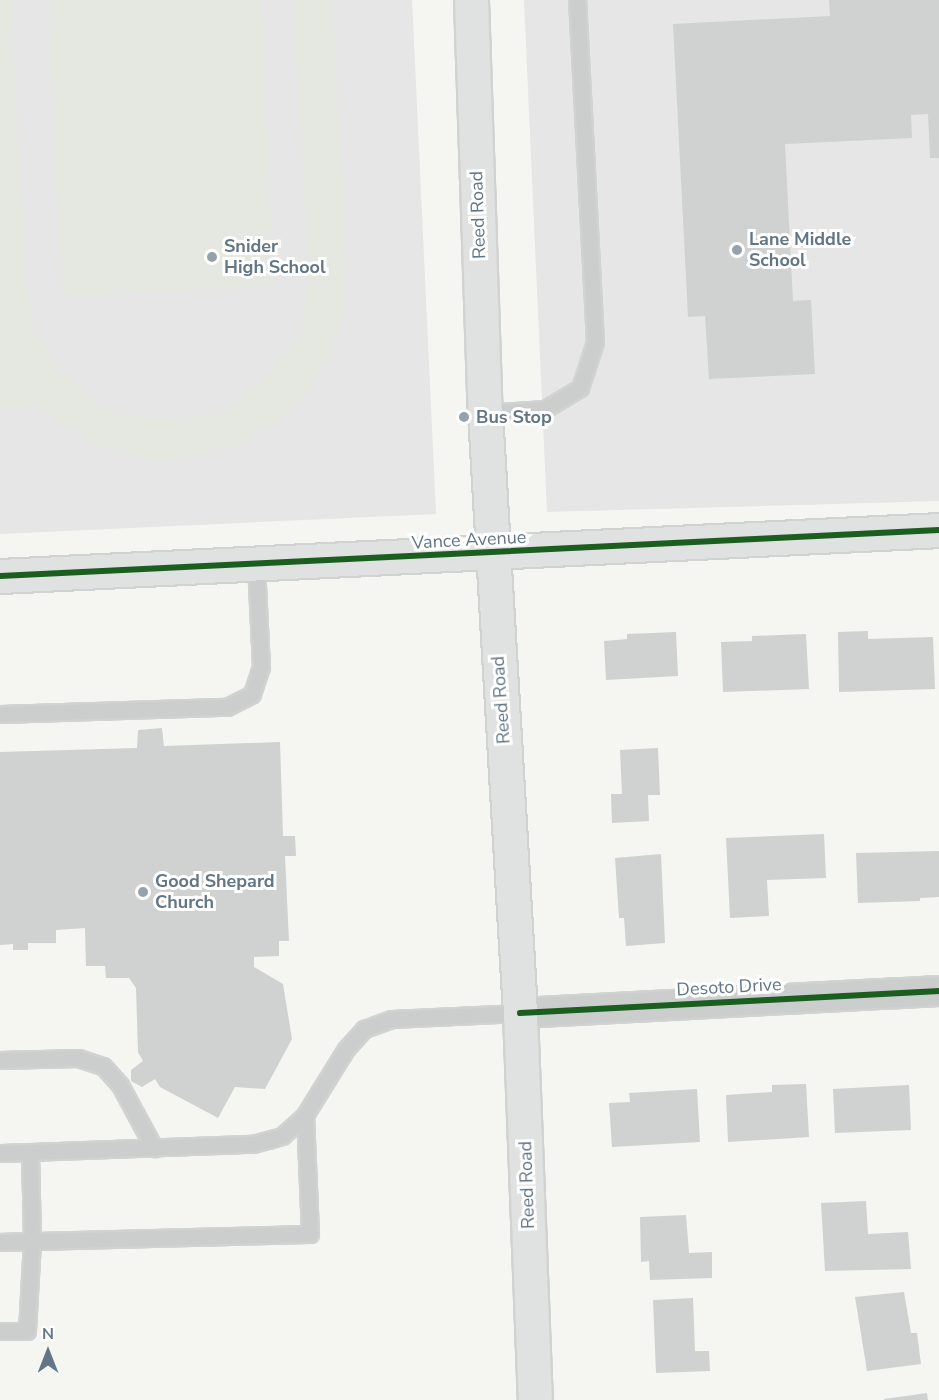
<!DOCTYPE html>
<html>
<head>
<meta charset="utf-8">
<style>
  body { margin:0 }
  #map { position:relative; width:939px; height:1400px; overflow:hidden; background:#f5f5f2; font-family:"Nunito Sans",sans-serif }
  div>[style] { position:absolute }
  .built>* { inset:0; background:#e5e6e5 }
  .green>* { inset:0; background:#e4e8e0 }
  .building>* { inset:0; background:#d0d1d1 }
  .roads { filter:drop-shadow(2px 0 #d1d3d2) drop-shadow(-2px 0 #d1d3d2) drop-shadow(0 2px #d1d3d2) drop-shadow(0 -2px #d1d3d2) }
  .lane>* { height:15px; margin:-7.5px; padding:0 7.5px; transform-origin:7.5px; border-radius:7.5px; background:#cccece }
  .street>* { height:28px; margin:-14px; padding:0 14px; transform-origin:14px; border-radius:14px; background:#cccece }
  .secondary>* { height:33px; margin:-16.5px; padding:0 16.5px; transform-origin:16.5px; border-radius:16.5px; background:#e0e1e1 }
  .cycleway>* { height:6px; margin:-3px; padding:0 3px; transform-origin:3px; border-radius:3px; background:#1b5e20 }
  .dots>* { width:16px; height:16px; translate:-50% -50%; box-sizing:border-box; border:3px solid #fff; border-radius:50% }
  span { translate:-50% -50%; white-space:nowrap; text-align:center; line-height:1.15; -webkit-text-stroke:6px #fff; paint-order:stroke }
  .street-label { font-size:18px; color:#627685 }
  .poi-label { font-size:18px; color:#627685; font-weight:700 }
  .left { translate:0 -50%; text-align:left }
  .north { position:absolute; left:18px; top:1322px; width:60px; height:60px; -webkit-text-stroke:4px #fff; paint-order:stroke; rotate:0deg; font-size:16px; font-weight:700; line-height:24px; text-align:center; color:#627685 }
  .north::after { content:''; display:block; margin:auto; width:21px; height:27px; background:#627685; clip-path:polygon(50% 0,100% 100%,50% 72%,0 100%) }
</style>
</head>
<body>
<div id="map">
  <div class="built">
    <i style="clip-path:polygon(0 0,412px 0,436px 514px,0 534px)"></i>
    <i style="clip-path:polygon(524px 0,939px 0,939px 501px,547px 512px)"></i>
  </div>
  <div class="green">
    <i style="clip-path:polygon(0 0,11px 0,25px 284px,35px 331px,60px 373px,99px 404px,145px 419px,169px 421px,217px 411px,259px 387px,290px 348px,301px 325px,306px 302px,308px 277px,295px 0,333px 0,346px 275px,344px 306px,337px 336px,325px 365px,308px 391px,286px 413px,261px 433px,233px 446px,203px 456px,173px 459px,141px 458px,111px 451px,81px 438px,36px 405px,0 407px)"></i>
    <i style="clip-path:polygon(49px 0,260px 0,274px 287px,63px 295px)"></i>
  </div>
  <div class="building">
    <i style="clip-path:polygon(829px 0,939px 0,939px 158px,930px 158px,928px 114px,911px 115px,912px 138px,785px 144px,793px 301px,811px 300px,815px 374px,709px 379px,705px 316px,688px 317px,673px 24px,830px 16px)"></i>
    <i style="clip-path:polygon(868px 631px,868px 639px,933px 637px,935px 689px,839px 692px,838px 632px)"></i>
    <i style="clip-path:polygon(676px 632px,678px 676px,606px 680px,604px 641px,627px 639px,627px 634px)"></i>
    <i style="clip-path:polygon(806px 634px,809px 689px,723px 692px,721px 642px,752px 641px,752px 636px)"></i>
    <i style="clip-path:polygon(162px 728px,164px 746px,280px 742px,283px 836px,295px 836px,296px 856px,285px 856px,289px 941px,279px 941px,279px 956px,254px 957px,254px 967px,283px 984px,292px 1039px,265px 1089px,235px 1087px,218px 1118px,160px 1087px,155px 1079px,142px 1087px,131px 1081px,131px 1070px,143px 1061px,138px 1052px,136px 988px,129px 978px,106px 978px,105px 966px,86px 966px,85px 928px,56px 930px,56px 943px,28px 943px,28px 950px,13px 950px,13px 944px,0 945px,0 752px,137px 748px,138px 730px)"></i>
    <i style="clip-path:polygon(658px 748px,660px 795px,648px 795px,649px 821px,612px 823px,611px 794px,622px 794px,620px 750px)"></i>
    <i style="clip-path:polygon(824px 834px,826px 878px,767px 880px,769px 916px,730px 918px,726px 838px)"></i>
    <i style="clip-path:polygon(939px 851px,939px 897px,920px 898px,920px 901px,858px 903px,856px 853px)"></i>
    <i style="clip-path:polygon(661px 854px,665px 943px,626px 946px,624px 918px,619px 918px,615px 858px)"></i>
    <i style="clip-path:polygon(806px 1084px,809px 1137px,728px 1142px,726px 1095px,772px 1092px,772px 1085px)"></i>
    <i style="clip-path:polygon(909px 1085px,911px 1130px,835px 1133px,833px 1089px)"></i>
    <i style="clip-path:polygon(697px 1089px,700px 1142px,612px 1147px,609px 1103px,630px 1102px,629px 1093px)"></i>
    <i style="clip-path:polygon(866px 1201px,868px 1234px,908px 1232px,911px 1269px,825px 1271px,821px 1203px)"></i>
    <i style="clip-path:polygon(686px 1215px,689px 1253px,712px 1252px,712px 1278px,650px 1280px,649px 1261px,641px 1262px,640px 1217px)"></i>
    <i style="clip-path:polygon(904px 1292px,911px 1333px,917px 1333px,921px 1364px,867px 1371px,855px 1297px)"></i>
    <i style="clip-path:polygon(693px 1298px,695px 1351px,709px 1351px,710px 1371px,656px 1373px,653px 1300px)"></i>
    <i style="clip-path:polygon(927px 1393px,928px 1400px,884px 1400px,884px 1399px)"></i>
  </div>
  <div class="roads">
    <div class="lane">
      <i style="left:485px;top:413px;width:60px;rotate:-3.8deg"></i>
      <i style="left:545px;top:409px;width:41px;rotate:-31deg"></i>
      <i style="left:580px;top:388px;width:48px;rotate:-71.9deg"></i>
      <i style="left:595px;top:342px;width:342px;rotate:-93deg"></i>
      <i style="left:0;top:714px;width:227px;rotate:-1.8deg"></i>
      <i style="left:227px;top:707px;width:28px;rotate:-27deg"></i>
      <i style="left:252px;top:694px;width:28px;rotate:-72deg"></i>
      <i style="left:261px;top:667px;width:103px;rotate:-92.8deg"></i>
      <i style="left:0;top:1060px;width:78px;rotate:-1.5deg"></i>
      <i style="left:78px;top:1058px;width:26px;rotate:18deg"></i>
      <i style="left:103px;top:1066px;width:25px;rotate:48deg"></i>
      <i style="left:120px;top:1085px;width:72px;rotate:61.6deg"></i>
      <i style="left:30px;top:1152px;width:223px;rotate:-2.1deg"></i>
      <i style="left:253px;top:1144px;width:16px;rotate:-15deg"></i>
      <i style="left:268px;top:1140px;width:15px;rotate:-16deg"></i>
      <i style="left:282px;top:1136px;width:31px;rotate:-42deg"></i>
      <i style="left:305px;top:1115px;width:78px;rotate:-58.2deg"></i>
      <i style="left:346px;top:1049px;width:27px;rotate:-48deg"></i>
      <i style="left:364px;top:1029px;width:29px;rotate:-20deg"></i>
      <i style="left:391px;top:1019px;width:129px;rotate:-2.7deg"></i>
      <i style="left:0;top:1153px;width:30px;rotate:-2deg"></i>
      <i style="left:30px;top:1152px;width:89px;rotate:88.7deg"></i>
      <i style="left:32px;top:1241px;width:90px;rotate:93.2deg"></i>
      <i style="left:27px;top:1331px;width:27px;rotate:180deg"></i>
      <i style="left:0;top:1242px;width:310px;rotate:-1.5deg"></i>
      <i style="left:310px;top:1234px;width:119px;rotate:-92.4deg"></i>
    </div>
    <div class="street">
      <i style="left:520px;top:1013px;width:420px;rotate:-3deg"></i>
    </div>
    <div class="secondary">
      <i style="left:471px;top:0;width:413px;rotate:88.1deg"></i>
      <i style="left:485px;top:413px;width:601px;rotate:86.66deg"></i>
      <i style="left:520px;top:1013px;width:387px;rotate:87.8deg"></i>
      <i style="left:0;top:576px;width:940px;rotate:-2.8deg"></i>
    </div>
  </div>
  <div class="cycleway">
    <i style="left:0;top:576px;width:940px;rotate:-2.8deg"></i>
    <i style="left:520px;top:1013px;width:420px;rotate:-3deg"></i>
  </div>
  <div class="dots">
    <i style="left:737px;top:250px;background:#95a2ab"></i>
    <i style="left:212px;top:257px;background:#95a2ab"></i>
    <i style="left:464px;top:417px;background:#95a2ab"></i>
    <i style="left:143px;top:892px;background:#95a2ab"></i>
  </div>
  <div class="street-label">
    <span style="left:478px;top:215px;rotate:-92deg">Reed Road</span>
    <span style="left:469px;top:540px;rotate:-3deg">Vance Avenue</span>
    <span style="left:501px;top:700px;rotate:-94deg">Reed Road</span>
    <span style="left:729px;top:987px;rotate:-3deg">Desoto Drive</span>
    <span style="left:527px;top:1185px;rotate:-92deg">Reed Road</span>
  </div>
  <div class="poi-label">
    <span class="left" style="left:749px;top:250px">Lane Middle<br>School</span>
    <span class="left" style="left:224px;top:257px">Snider<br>High School</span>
    <span class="left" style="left:476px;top:417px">Bus Stop</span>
    <span class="left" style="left:155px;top:892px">Good Shepard<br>Church</span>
  </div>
  <div class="north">N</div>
</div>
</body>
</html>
